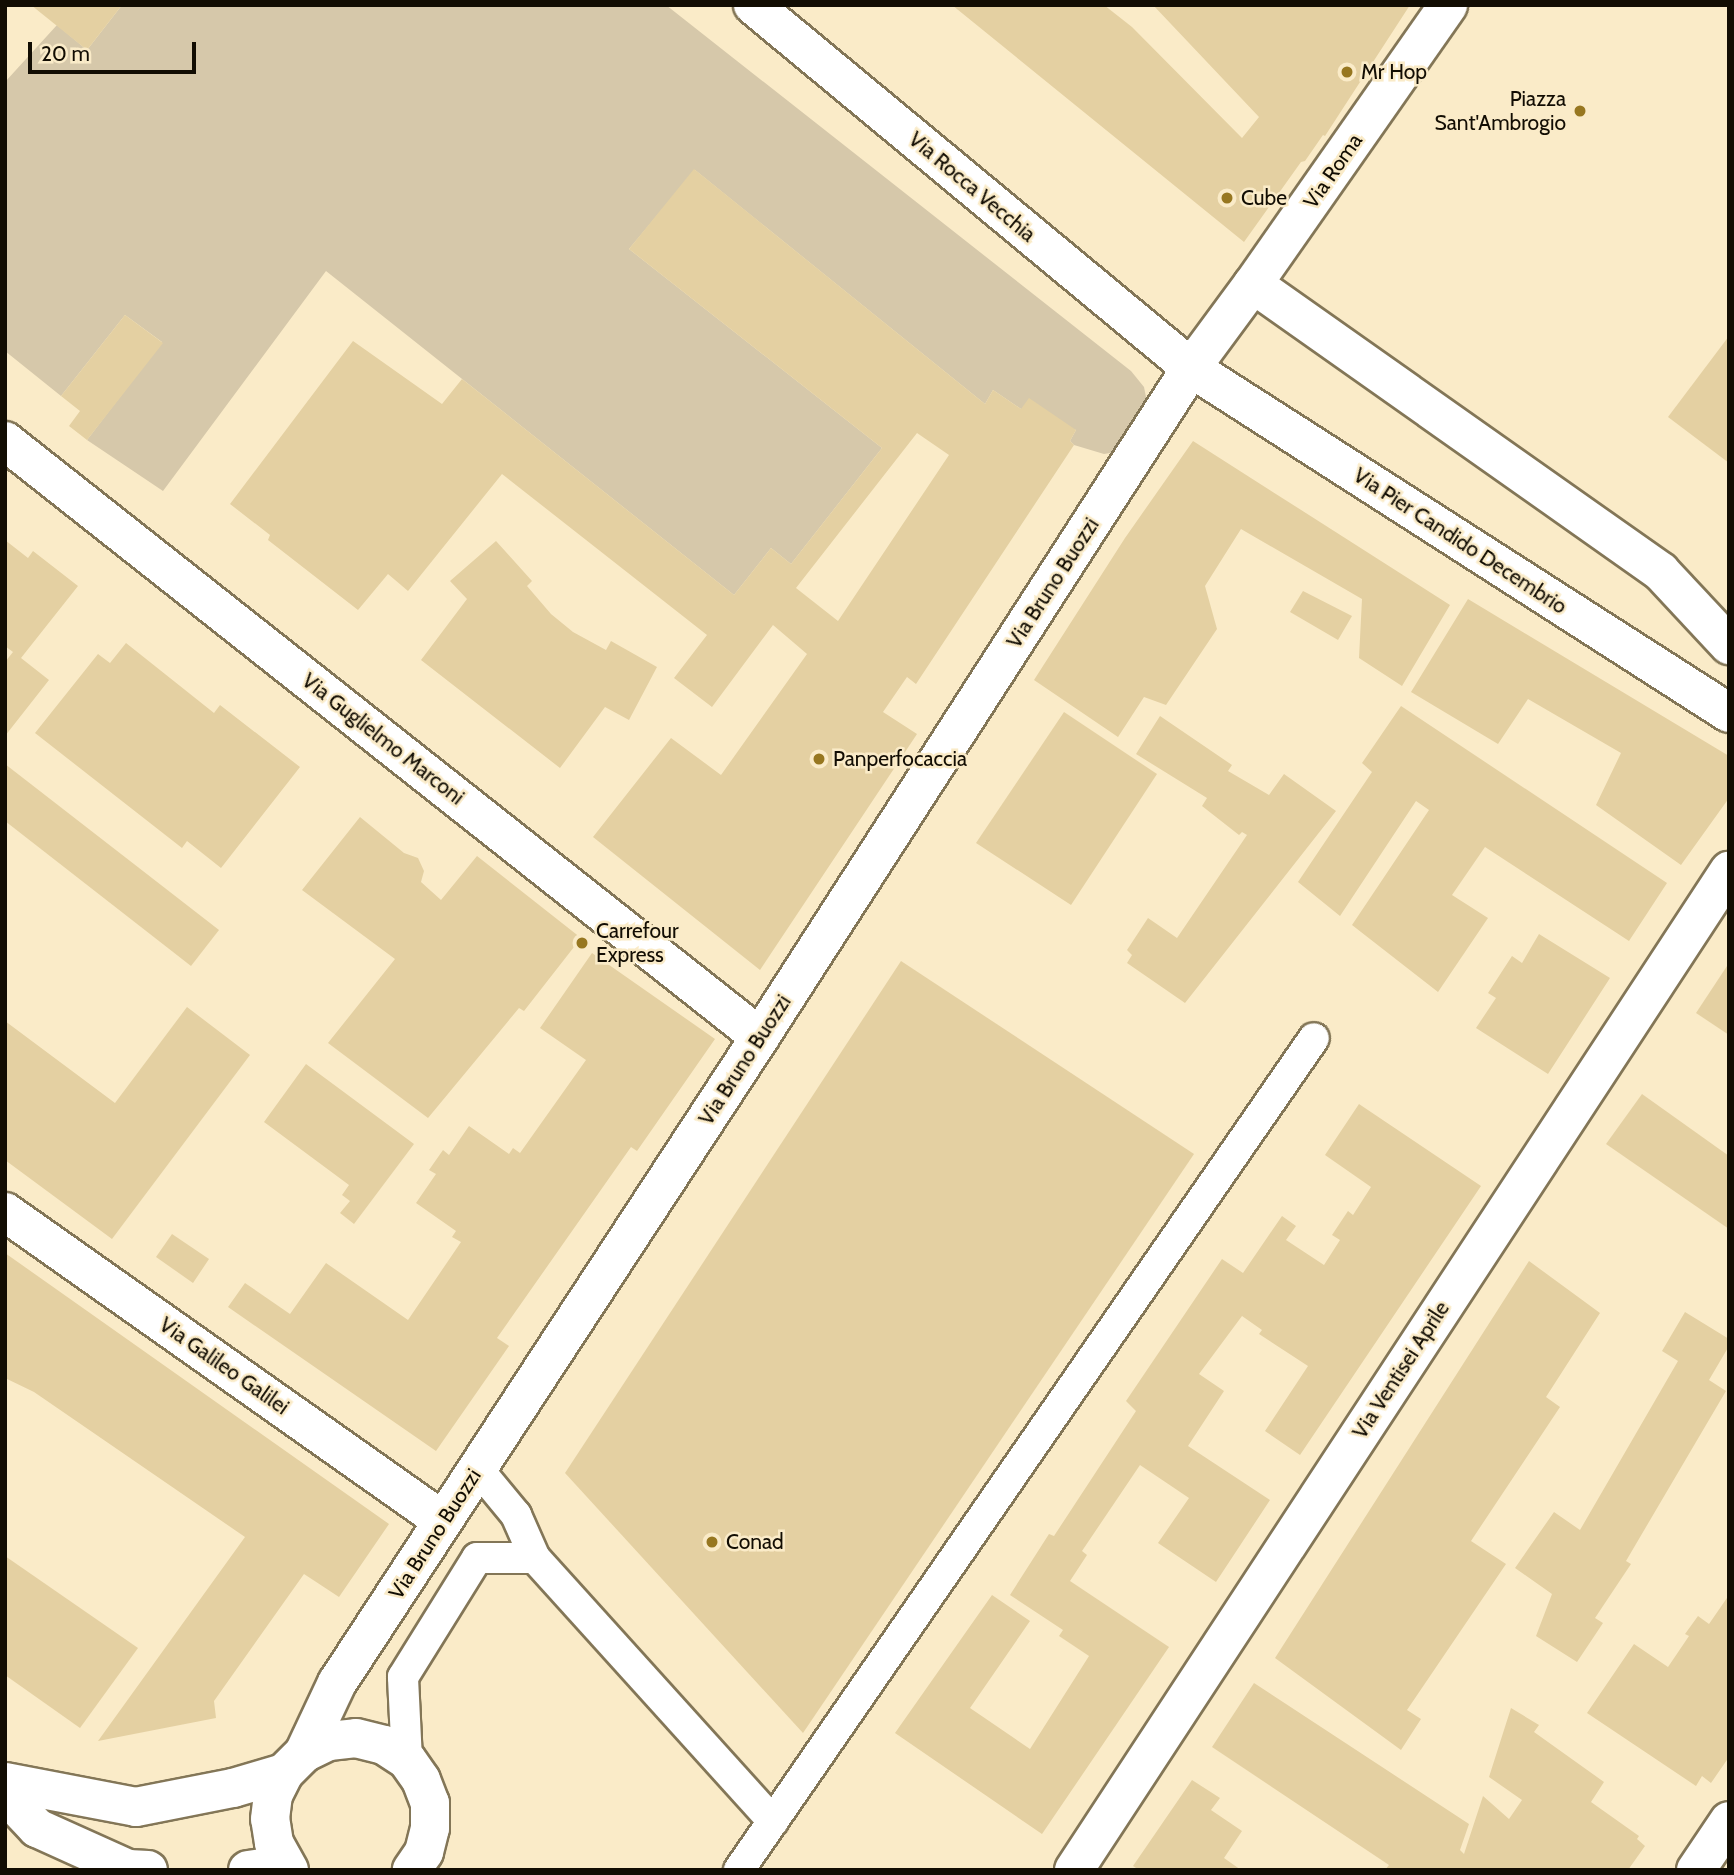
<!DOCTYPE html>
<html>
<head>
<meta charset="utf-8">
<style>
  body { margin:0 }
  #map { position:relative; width:1734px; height:1875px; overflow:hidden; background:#faebc8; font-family:Cabin,sans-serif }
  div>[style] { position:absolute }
  .green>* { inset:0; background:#d6c8aa }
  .building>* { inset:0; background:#e4d0a2 }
  .roads { filter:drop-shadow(2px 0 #837657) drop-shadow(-2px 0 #837657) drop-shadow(0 2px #837657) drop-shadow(0 -2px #837657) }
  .service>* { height:30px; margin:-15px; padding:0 15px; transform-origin:15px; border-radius:15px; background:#fff }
  .pedestrian>* { height:38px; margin:-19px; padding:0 19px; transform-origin:19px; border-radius:19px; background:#fff }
  .minor>* { height:38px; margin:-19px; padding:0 19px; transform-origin:19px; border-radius:19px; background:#fff }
  .tertiary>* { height:38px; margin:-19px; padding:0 19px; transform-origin:19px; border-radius:19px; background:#fff }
  .dots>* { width:19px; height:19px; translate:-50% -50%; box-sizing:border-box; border:4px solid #faebc8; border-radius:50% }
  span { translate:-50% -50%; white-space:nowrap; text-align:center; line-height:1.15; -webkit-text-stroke:5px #faebc8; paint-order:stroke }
  .poi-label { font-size:21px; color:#120d03 }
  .left { translate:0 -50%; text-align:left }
  .right { translate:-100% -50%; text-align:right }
  .street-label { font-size:21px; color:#120d03 }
  .frame { position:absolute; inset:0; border:7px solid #120d03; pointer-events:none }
  .scale { position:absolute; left:28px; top:42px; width:168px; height:32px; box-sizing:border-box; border:4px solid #120d03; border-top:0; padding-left:9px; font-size:21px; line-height:24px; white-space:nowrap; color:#120d03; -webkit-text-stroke:5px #faebc8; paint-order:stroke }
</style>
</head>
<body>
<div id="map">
  <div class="green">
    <i style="clip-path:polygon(122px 5px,666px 5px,1131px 371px,1144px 387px,1148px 407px,1116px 452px,1104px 454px,1074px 445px,1070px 441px,1076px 430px,1021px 409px,993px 390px,985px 404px,695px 170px,629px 249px,882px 448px,791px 564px,771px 548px,734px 595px,326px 271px,163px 491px,87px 440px,162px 342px,125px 315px,61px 396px,5px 351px,5px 82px,57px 25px,87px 50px)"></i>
  </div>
  <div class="building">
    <i style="clip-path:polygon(31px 5px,122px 5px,87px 50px)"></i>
    <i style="clip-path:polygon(952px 5px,1104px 5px,1132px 27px,1242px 138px,1259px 117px,1153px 5px,1410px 5px,1325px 136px,1323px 135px,1305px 161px,1301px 162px,1244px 242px)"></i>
    <i style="clip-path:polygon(evenodd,694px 169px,985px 404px,993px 390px,1021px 409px,1029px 398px,1076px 430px,1070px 441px,1074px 445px,916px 684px,907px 677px,883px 712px,917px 734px,760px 970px,593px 837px,671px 738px,721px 775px,807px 654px,773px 625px,712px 707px,674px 678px,707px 635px,502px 474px,408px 591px,388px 574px,358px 610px,268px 540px,270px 535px,230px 504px,353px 341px,442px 404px,462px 379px,734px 595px,771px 548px,791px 564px,882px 448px,629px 249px,694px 169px,917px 433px,949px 455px,838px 621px,796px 588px,917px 433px)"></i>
    <i style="clip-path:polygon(125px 315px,163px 343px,87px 440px,69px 426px,80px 411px,61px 396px)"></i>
    <i style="clip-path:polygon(1729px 336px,1729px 463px,1668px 417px)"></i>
    <i style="clip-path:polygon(1193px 441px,1450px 605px,1402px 686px,1359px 658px,1362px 599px,1241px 529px,1205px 586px,1217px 629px,1166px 705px,1144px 697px,1118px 737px,1034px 680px,1125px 538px)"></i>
    <i style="clip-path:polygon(5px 540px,28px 558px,33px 551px,78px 586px,21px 658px,49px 680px,5px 736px,5px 662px,13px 652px,5px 646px)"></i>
    <i style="clip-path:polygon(496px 541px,532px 581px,527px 586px,551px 614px,573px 632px,606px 650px,611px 641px,657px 667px,629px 720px,605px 707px,560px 768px,421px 660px,467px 599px,450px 581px)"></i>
    <i style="clip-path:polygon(1303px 591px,1352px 616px,1338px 640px,1290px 612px)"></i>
    <i style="clip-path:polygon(1468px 599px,1729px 756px,1729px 798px,1681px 865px,1596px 805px,1621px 753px,1528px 699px,1498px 744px,1411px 692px)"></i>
    <i style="clip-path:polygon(126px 643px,214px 713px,220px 705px,300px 767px,221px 868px,187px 841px,182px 848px,35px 733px,98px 654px,110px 663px)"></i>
    <i style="clip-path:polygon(1401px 706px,1667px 883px,1629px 941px,1485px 847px,1452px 895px,1488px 918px,1438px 992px,1352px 925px,1429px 810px,1416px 801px,1340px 916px,1298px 882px,1372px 772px,1362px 763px)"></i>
    <i style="clip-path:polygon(1064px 712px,1157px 774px,1071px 905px,976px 843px)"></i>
    <i style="clip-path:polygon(1160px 716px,1232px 765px,1228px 771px,1269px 795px,1284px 774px,1336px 811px,1185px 1003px,1127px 963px,1132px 955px,1127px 950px,1148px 918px,1177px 938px,1247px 835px,1242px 832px,1239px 835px,1202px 806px,1207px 798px,1136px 754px)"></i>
    <i style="clip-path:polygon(5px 764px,219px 930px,191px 966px,5px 821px)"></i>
    <i style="clip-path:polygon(360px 817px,404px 853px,418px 858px,424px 871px,421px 882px,441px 900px,477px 856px,581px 938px,524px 1011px,519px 1008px,428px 1118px,328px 1043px,395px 959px,302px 890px)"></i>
    <i style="clip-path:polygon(1539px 934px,1610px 978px,1548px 1074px,1476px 1028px,1496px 998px,1488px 993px,1512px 956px,1522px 963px)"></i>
    <i style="clip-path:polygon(592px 953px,715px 1039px,637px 1151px,631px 1147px,497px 1338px,509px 1346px,436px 1451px,228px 1307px,245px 1283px,290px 1314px,326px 1263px,408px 1320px,461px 1242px,452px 1237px,456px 1231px,416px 1203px,436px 1174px,429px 1170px,443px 1150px,449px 1155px,469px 1126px,509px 1154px,513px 1148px,520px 1153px,586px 1060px,540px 1028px)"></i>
    <i style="clip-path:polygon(901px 961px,1194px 1154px,803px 1733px,565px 1473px)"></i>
    <i style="clip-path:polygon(1729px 963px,1729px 1035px,1696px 1013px)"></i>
    <i style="clip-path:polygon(187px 1007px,250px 1055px,112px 1239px,5px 1160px,5px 1021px,115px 1103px)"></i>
    <i style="clip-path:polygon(306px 1064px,414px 1144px,354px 1224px,340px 1213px,350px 1201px,342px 1195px,349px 1185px,264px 1122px)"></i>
    <i style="clip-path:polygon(1642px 1094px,1729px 1156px,1729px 1229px,1606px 1144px)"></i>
    <i style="clip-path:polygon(1359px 1104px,1481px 1186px,1300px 1455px,1265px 1431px,1308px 1366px,1259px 1334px,1262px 1330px,1242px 1316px,1199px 1374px,1224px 1391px,1188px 1446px,1270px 1500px,1216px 1582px,1158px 1543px,1189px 1498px,1140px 1465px,1082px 1551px,1087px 1555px,1070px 1581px,1169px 1647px,1042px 1834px,895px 1733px,992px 1595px,1030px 1621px,970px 1708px,1030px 1749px,1089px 1656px,1059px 1636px,1063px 1630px,1010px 1595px,1049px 1534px,1054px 1536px,1136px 1411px,1126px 1401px,1222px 1259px,1243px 1273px,1282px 1216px,1296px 1226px,1286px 1240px,1324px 1265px,1340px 1240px,1332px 1235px,1348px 1211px,1353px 1215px,1371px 1187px,1325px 1155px)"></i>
    <i style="clip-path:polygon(172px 1234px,209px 1259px,193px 1283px,156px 1257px)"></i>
    <i style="clip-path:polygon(5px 1253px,389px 1524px,339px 1597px,304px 1574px,214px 1701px,216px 1718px,98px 1741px,245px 1537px,34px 1392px,5px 1378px)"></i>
    <i style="clip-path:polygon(1529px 1261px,1600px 1313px,1546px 1397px,1560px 1407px,1471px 1541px,1506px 1564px,1407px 1710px,1421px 1719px,1401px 1750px,1275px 1658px)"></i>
    <i style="clip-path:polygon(1685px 1312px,1729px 1339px,1729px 1346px,1709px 1380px,1726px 1391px,1626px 1561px,1631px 1564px,1595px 1618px,1603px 1623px,1577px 1662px,1536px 1636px,1552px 1594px,1515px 1568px,1554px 1512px,1580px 1530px,1678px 1361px,1662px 1351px)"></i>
    <i style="clip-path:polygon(5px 1556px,138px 1648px,80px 1728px,5px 1675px)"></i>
    <i style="clip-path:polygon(1729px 1595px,1729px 1757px,1711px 1783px,1702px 1776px,1696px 1786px,1587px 1713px,1634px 1644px,1668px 1667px,1689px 1636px,1685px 1634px,1698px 1616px,1709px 1624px)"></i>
    <i style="clip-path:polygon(1254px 1683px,1469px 1824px,1460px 1850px,1464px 1854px,1483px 1796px,1509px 1819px,1522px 1800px,1489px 1777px,1511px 1708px,1539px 1725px,1534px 1732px,1604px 1782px,1591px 1802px,1639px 1836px,1637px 1839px,1645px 1846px,1628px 1870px,1385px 1870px,1389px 1865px,1212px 1747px)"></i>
    <i style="clip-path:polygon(1192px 1780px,1220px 1798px,1211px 1810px,1242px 1831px,1224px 1858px,1241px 1870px,1139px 1870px,1133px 1866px)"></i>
  </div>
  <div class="roads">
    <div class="service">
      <i style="left:478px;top:1469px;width:60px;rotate:50.4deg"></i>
      <i style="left:516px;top:1515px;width:47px;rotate:66.2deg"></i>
      <i style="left:535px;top:1558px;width:355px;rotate:47.9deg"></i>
      <i style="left:407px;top:1760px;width:83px;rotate:-92.8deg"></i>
      <i style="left:403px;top:1677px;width:140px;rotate:-58.1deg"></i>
      <i style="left:477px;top:1558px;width:58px"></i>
      <i style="left:739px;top:1870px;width:1011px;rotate:-55.35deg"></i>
    </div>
    <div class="pedestrian">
      <i style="left:1253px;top:284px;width:340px;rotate:-55deg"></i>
    </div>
    <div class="minor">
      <i style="left:753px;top:5px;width:569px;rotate:39.65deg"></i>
      <i style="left:1191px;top:368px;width:639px;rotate:32.67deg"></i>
      <i style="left:5px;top:441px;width:962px;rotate:38.29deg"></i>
      <i style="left:5px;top:1212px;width:536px;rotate:35.2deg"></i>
      <i style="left:304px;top:1753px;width:77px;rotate:-64.8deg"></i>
      <i style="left:337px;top:1683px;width:772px;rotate:-56.78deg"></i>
      <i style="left:760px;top:1037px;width:796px;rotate:-57.21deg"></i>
      <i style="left:1191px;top:368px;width:104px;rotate:-53.6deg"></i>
      <i style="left:1253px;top:284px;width:499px;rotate:35.2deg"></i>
      <i style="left:1661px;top:572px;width:100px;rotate:47deg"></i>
      <i style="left:1074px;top:1870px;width:1195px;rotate:-56.75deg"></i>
      <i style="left:1696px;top:1870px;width:59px;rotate:-56deg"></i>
    </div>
    <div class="tertiary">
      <i style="left:5px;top:1782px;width:133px;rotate:10.8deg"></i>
      <i style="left:136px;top:1807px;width:99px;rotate:-11.1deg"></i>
      <i style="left:233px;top:1788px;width:53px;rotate:-16.4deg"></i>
      <i style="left:5px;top:1794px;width:47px;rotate:46.7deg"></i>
      <i style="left:37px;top:1828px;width:100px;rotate:24.3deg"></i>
      <i style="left:128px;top:1869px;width:20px;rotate:3deg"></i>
      <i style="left:248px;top:1870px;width:37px;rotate:-8deg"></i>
      <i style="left:289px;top:1870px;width:31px;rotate:-119deg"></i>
      <i style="left:274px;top:1843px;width:24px;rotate:-99deg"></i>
      <i style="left:270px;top:1819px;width:24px;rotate:-83deg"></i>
      <i style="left:273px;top:1795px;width:25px;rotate:-63deg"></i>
      <i style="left:284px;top:1773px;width:28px;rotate:-45deg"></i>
      <i style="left:304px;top:1753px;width:28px;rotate:-26deg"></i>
      <i style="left:329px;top:1741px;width:27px;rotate:-6deg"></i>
      <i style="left:356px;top:1738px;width:29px;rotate:14deg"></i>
      <i style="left:384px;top:1745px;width:27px;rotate:33deg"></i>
      <i style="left:407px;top:1760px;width:24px;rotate:55deg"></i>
      <i style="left:421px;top:1780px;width:25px;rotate:69deg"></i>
      <i style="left:430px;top:1803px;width:25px;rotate:90deg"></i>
      <i style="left:430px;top:1828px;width:25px;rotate:104deg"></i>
      <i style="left:424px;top:1852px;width:22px;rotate:124deg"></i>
    </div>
  </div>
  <div class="dots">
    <i style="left:1347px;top:72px;background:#977720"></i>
    <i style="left:1580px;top:111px;background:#977720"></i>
    <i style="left:1227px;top:198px;background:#977720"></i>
    <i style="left:819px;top:759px;background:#977720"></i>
    <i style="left:582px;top:943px;background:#977720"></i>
    <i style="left:712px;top:1542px;background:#977720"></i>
  </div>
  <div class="poi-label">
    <span class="left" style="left:1361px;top:72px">Mr Hop</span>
    <span class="right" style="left:1566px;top:111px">Piazza<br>Sant'Ambrogio</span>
    <span class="left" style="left:1241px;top:198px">Cube</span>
    <span class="left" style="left:833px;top:759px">Panperfocaccia</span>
    <span class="left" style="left:596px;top:943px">Carrefour<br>Express</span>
    <span class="left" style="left:726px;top:1542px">Conad</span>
  </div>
  <div class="street-label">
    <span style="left:1333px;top:171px;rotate:-55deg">Via Roma</span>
    <span style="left:972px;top:187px;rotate:40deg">Via Rocca Vecchia</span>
    <span style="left:1460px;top:541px;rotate:33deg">Via Pier Candido Decembrio</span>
    <span style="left:1053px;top:583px;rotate:-57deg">Via Bruno Buozzi</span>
    <span style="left:383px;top:739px;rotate:38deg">Via Guglielmo Marconi</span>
    <span style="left:745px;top:1060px;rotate:-57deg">Via Bruno Buozzi</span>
    <span style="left:224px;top:1366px;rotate:35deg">Via Galileo Galilei</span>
    <span style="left:1401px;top:1370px;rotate:-57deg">Via Ventisei Aprile</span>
    <span style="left:435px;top:1534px;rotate:-57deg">Via Bruno Buozzi</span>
  </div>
  <div class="frame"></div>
  <div class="scale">20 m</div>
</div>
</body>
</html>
